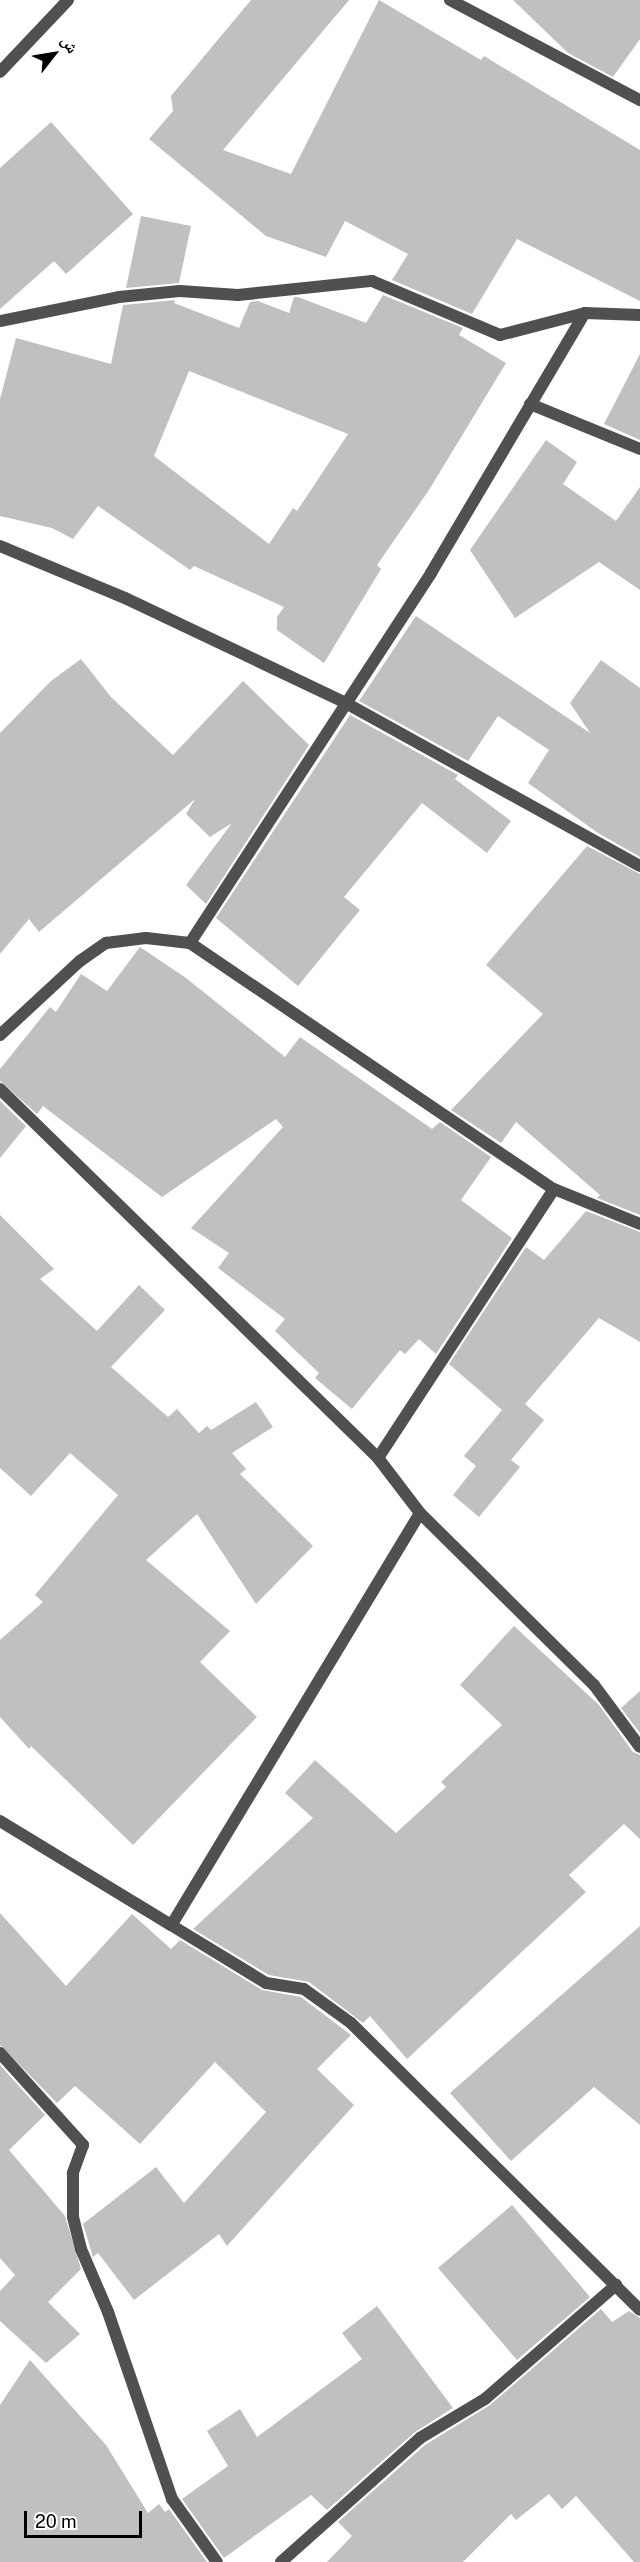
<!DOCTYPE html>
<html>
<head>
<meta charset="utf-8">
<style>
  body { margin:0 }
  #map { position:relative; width:640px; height:2562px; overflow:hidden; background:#fff; font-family:"Public Sans","Noto Naskh Arabic",sans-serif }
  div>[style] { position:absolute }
  .building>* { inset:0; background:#c0c0c0 }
  .minor>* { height:12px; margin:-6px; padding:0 6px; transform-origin:6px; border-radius:6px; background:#505050 }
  span { translate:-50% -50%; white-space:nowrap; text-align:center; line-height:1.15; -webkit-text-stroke:4.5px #fff; paint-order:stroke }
  .north { position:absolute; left:24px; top:24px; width:60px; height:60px; -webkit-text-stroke:4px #fff; paint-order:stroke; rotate:59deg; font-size:16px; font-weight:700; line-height:24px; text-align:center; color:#000 }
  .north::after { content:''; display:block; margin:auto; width:21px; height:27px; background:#000; clip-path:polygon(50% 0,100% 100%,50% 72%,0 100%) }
  .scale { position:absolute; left:24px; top:2511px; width:118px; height:27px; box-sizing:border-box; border:3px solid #000; border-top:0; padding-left:8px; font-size:18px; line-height:21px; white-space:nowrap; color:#000; -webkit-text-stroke:4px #fff; paint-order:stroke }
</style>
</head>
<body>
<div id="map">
  <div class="building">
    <i style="clip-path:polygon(251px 0,349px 0,223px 150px,291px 174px,379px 0,481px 60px,484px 56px,640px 150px,640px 301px,517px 239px,472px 314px,392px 280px,408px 254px,345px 221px,326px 257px,266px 236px,149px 139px,173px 111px,171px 96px)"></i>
    <i style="clip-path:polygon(513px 0,640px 0,640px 39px,613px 77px,568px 53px)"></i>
    <i style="clip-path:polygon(51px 122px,133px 214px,66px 274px,54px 261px,0 309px,0 168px)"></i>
    <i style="clip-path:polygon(141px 216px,191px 226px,179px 283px,126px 288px)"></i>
    <i style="clip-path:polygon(evenodd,383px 295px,463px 328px,459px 335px,506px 363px,429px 490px,377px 565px,381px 569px,324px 663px,277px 630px,277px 617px,284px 607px,194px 566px,190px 570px,98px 506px,73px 539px,52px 528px,0 516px,0 399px,16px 338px,111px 364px,123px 305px,175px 300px,174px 303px,239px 328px,250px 302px,258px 301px,289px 313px,294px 297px,298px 297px,366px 323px,383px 295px,189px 371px,348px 434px,297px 511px,293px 508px,269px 544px,154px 456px,189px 371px)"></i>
    <i style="clip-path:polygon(640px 354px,640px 440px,604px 424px)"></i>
    <i style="clip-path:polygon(546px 440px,577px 462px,563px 484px,616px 521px,640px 487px,640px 590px,599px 562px,515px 618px,470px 550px)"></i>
    <i style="clip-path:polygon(416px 616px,590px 733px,570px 703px,601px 660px,640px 688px,640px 857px,598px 833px,528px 783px,549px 750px,498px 716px,468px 761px,359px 701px)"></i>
    <i style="clip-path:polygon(81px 659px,111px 697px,173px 755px,243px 681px,309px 745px,206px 904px,186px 885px,232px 823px,210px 837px,186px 814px,195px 799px,39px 932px,29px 919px,0 954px,0 733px,51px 681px)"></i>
    <i style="clip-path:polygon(350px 715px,458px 775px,455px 779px,511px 821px,487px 853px,422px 803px,344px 897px,360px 910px,298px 986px,216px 918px)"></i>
    <i style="clip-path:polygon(587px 846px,640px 874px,640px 1215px,597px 1198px,600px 1195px,516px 1122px,501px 1143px,451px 1110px,543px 1014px,486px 965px)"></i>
    <i style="clip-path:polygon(140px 947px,186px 978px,285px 1057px,300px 1037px,432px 1129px,440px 1122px,491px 1157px,461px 1200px,512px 1238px,436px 1354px,419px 1339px,405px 1354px,400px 1350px,352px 1409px,315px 1378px,319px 1373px,275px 1331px,285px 1319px,218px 1268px,229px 1253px,191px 1228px,283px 1127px,276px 1119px,162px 1197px,43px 1106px,37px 1114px,0 1081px,0 1069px,50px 1007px,56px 1012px,81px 974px,107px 991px)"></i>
    <i style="clip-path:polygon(0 1101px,26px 1126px,0 1158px)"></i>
    <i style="clip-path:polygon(586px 1211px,640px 1232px,640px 1342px,599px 1318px,525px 1404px,544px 1420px,511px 1460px,520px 1467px,479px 1517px,453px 1495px,476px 1466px,464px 1456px,502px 1410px,449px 1364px,526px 1247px,544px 1260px)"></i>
    <i style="clip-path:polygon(0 1215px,54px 1269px,40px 1279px,97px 1331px,139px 1285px,165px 1310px,111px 1367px,168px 1417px,177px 1409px,199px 1433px,207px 1426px,211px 1430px,256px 1402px,273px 1427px,232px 1453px,246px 1469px,240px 1474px,313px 1546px,256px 1604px,197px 1514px,146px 1560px,230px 1631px,200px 1662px,257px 1717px,133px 1845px,31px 1746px,29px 1749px,0 1717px,0 1640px,43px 1602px,35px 1595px,118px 1495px,70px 1453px,31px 1496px,0 1468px)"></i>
    <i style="clip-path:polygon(514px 1626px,599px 1705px,633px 1752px,640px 1755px,640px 1839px,624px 1824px,569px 1875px,586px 1892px,407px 2059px,370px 2016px,363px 2023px,309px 1982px,269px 1975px,193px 1929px,313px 1818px,285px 1793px,315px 1760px,396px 1833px,446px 1787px,441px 1782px,502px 1725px,460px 1685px)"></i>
    <i style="clip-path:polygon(640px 1691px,640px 1733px,621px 1708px)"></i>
    <i style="clip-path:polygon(0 1913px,66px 1986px,132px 1914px,171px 1949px,180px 1940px,262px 1990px,301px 1997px,351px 2035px,317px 2069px,354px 2105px,227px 2246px,219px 2234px,134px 2300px,98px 2253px,93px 2257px,83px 2224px,156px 2167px,184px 2203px,266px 2112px,215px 2062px,140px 2144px,75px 2086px,57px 2103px,0 2045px)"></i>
    <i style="clip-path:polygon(640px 1926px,640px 2125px,594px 2087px,511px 2161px,450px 2093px)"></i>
    <i style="clip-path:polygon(0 2065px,45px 2115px,9px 2150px,65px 2216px,81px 2269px,48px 2302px,80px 2334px,46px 2363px,0 2321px,0 2291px,15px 2275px,0 2258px)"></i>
    <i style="clip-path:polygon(512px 2205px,590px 2297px,517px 2360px,438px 2268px)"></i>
    <i style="clip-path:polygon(377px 2306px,453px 2408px,415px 2432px,327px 2510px,311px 2495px,224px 2558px,182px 2499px,228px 2466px,207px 2431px,240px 2409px,257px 2437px,362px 2359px,342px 2333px)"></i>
    <i style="clip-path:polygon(601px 2309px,612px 2322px,629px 2311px,640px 2318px,640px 2562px,634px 2562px,576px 2496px,562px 2509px,549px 2494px,516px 2520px,511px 2514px,463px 2562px,327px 2562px,352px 2536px,338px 2522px,425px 2445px,490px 2405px)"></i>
    <i style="clip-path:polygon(30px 2360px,106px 2445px,148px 2513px,159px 2504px,165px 2512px,169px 2509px,207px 2562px,0 2562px,0 2405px)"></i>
  </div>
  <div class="minor">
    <i style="left:450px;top:0;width:215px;rotate:27.8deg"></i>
    <i style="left:0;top:72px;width:99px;rotate:-46.6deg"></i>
    <i style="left:0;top:321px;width:121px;rotate:-11.4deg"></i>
    <i style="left:119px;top:297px;width:61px;rotate:-5.6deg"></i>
    <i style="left:180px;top:291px;width:58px;rotate:3.9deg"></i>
    <i style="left:238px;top:295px;width:135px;rotate:-6deg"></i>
    <i style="left:372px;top:281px;width:139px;rotate:22.9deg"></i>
    <i style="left:500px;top:335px;width:88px;rotate:-14.5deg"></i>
    <i style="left:585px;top:313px;width:55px;rotate:2.1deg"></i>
    <i style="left:530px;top:404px;width:119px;rotate:22.2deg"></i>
    <i style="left:0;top:546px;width:135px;rotate:22.6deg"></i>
    <i style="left:125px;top:598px;width:242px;rotate:25.4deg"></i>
    <i style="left:344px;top:702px;width:338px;rotate:29deg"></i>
    <i style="left:190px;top:943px;width:442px;rotate:-56.9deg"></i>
    <i style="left:431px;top:573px;width:302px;rotate:-59.4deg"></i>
    <i style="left:0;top:1035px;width:109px;rotate:-42.8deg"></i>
    <i style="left:80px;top:961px;width:32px;rotate:-35deg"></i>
    <i style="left:106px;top:943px;width:40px;rotate:-7.1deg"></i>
    <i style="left:146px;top:938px;width:44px;rotate:6.5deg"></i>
    <i style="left:190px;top:943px;width:439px;rotate:34.1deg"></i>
    <i style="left:554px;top:1189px;width:93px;rotate:22.1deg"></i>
    <i style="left:0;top:1089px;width:528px;rotate:44.31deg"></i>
    <i style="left:378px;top:1458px;width:69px;rotate:52.6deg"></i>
    <i style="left:420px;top:1513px;width:481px;rotate:121.1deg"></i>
    <i style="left:171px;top:1925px;width:200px;rotate:-148.7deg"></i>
    <i style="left:378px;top:1458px;width:321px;rotate:-56.8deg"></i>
    <i style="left:420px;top:1513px;width:245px;rotate:44.7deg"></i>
    <i style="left:594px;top:1685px;width:77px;rotate:53.4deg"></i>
    <i style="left:171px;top:1925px;width:111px;rotate:31.4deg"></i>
    <i style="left:266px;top:1983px;width:38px;rotate:9deg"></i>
    <i style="left:304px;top:1989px;width:58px;rotate:35.9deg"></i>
    <i style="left:351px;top:2023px;width:407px;rotate:44.8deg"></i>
    <i style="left:0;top:2053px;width:124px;rotate:47.9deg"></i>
    <i style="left:83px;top:2145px;width:30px;rotate:110deg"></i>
    <i style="left:73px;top:2173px;width:44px;rotate:90deg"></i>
    <i style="left:73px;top:2217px;width:33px;rotate:76deg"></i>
    <i style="left:81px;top:2249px;width:69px;rotate:66.8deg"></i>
    <i style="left:108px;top:2312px;width:198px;rotate:71.1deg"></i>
    <i style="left:172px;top:2499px;width:77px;rotate:54.5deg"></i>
    <i style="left:281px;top:2562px;width:186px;rotate:-41.7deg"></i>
    <i style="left:420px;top:2438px;width:76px;rotate:-31deg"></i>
    <i style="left:485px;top:2399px;width:174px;rotate:-41deg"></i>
  </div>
  <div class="north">ش</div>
  <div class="scale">20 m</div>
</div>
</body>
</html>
